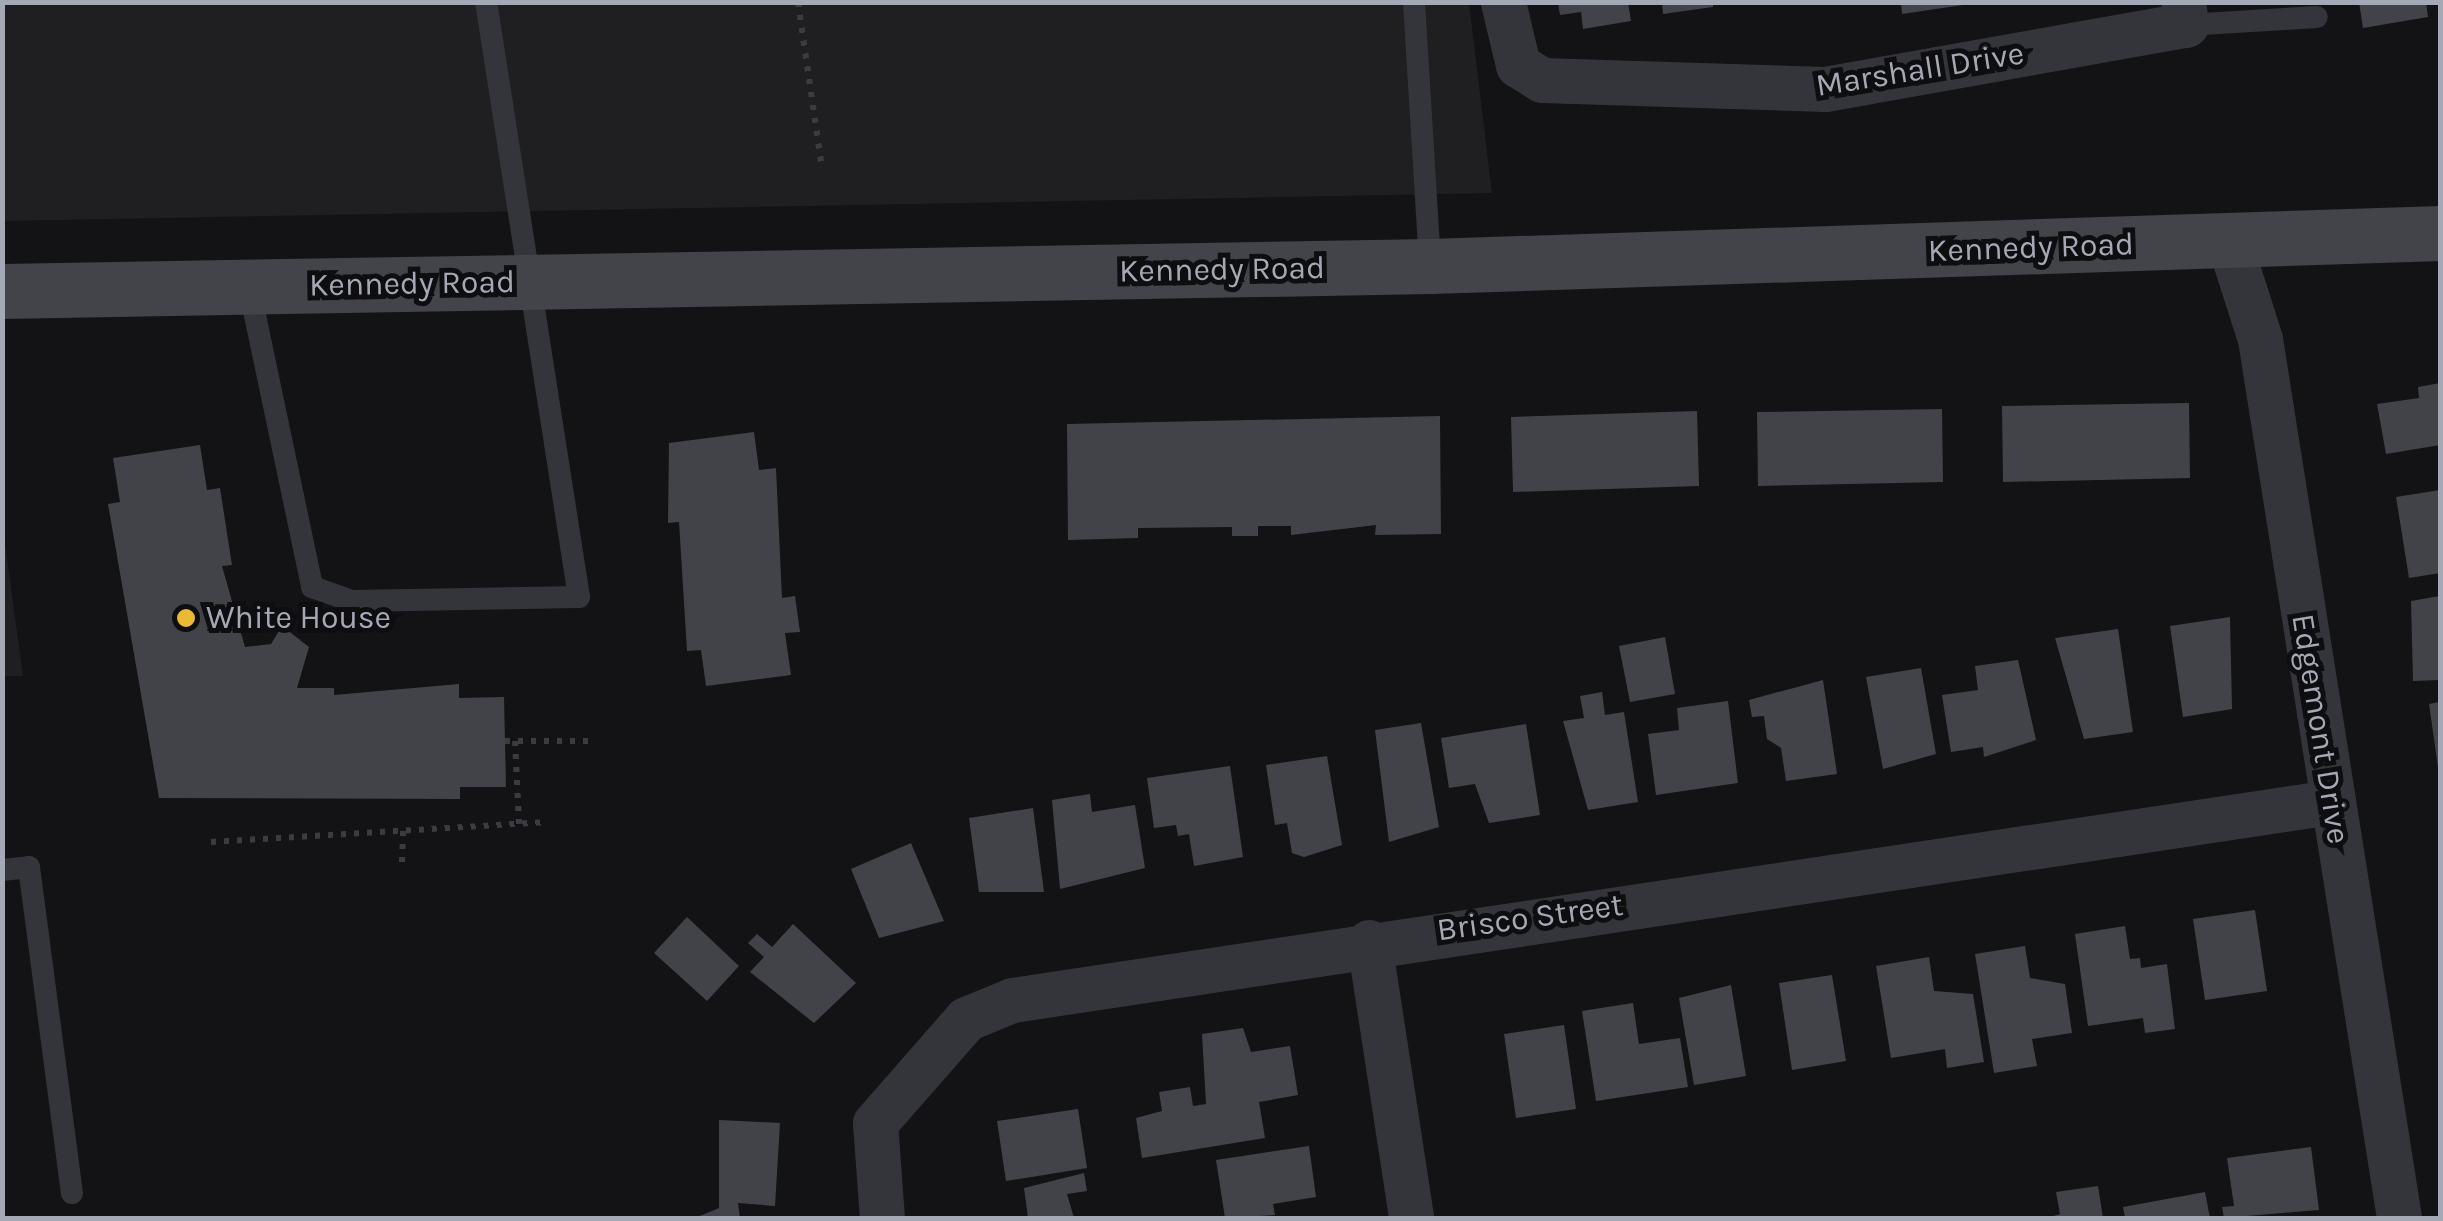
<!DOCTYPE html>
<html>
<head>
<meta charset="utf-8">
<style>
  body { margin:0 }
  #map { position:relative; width:2443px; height:1221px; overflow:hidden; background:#131315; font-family:Karla,sans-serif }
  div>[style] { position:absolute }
  .built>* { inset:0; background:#1f1f22 }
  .building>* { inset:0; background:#424348 }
  .path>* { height:6px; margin-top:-3px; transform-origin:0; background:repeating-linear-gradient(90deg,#3a3c41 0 5px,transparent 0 13px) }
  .lane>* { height:22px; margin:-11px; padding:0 11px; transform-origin:11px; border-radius:11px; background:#34353a }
  .street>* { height:45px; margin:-22.5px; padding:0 22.5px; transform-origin:22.5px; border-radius:22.5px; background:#34353a }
  .secondary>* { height:55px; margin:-27.5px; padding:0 27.5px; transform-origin:27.5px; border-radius:27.5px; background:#42444a }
  .dots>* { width:28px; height:28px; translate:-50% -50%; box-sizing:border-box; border:5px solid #0e0e10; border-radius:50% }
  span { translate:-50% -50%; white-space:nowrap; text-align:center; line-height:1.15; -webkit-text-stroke:10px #0e0e10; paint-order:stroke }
  .street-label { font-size:32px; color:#a5a9b5 }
  .poi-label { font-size:32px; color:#a5a9b5 }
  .left { translate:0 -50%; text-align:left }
  .frame { position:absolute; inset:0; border:5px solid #a5a9b5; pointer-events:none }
</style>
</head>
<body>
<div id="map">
  <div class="built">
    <i style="clip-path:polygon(2px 3px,1469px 3px,1492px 193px,3px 221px)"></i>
    <i style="clip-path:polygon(3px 529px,23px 676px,3px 676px)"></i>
  </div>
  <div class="building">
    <i style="clip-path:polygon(1558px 2px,1628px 2px,1631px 21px,1583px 29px,1581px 12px,1560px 15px)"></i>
    <i style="clip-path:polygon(1662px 2px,1713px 2px,1713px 7px,1663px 14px)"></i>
    <i style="clip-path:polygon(1901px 2px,1963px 2px,1963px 5px,1902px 14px)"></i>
    <i style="clip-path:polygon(2359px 2px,2426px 2px,2428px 17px,2363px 28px)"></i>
    <i style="clip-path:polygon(2440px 383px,2440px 445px,2386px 454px,2377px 404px,2419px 398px,2418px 387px)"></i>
    <i style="clip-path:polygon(2189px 403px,2190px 478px,2003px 482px,2002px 406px)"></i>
    <i style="clip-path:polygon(1942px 409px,1943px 482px,1758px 486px,1757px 412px)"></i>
    <i style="clip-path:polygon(1697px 411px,1699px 486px,1513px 492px,1511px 417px)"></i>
    <i style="clip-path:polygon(1440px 416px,1441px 534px,1375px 535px,1376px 525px,1291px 535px,1291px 526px,1258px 526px,1258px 536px,1232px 536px,1232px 527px,1138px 528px,1138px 538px,1068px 540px,1067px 424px)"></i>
    <i style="clip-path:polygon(754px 432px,759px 470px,776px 468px,782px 598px,795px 596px,800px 632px,785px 633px,791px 675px,706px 686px,701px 650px,687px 651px,679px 522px,668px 523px,669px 443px)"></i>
    <i style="clip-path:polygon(200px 445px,207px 490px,220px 488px,232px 565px,222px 566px,245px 647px,271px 644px,282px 626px,309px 647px,297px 688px,334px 688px,334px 695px,459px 684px,459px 698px,504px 697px,506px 787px,460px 787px,460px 799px,159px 798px,108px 504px,120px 502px,113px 458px)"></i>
    <i style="clip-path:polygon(2440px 490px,2440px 573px,2409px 578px,2396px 497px)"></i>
    <i style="clip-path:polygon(2440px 596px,2440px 680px,2413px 681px,2411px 601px)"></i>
    <i style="clip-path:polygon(2230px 617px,2232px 709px,2183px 717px,2170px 626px)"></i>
    <i style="clip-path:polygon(2118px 629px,2133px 732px,2084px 739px,2055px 638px)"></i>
    <i style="clip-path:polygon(1665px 637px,1675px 694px,1630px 702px,1619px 646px)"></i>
    <i style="clip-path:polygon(2018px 660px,2036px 740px,1984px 757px,1983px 747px,1951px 752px,1942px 695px,1978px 690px,1975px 666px)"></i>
    <i style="clip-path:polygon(1921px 668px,1936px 754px,1883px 769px,1866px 677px)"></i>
    <i style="clip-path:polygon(1823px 680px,1837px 774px,1786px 781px,1781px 748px,1767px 739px,1764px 716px,1752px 717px,1749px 700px)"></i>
    <i style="clip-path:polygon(1602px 692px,1605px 715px,1624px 712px,1638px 802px,1588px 810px,1563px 721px,1584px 718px,1580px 696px)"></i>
    <i style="clip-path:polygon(1728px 701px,1738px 783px,1656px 795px,1648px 734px,1679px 730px,1677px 708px)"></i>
    <i style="clip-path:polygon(2440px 702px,2440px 767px,2438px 767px,2429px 704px)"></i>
    <i style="clip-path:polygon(1421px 723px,1439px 827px,1389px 842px,1375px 730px)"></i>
    <i style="clip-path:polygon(1526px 724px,1540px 815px,1489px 823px,1475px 784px,1449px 788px,1441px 738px)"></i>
    <i style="clip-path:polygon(1327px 756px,1342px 845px,1304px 857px,1292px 853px,1287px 823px,1275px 825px,1266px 765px)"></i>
    <i style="clip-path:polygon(1230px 766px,1243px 857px,1194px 866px,1189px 834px,1178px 836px,1176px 825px,1154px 828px,1147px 778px)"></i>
    <i style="clip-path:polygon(1090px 794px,1092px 812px,1135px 805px,1145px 868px,1060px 889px,1052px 800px)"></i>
    <i style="clip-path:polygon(1033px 808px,1044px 892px,979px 892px,969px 818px)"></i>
    <i style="clip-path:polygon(911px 843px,944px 921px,879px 938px,851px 869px)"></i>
    <i style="clip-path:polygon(2255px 910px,2267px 991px,2205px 1000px,2193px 919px)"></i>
    <i style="clip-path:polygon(687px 917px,739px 966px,707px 1001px,654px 953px)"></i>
    <i style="clip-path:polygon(793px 924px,856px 983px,814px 1023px,750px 972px,764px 957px,748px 943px,757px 934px,772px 947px)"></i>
    <i style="clip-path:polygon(2125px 926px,2130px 959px,2140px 958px,2141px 968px,2167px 964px,2175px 1029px,2145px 1033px,2143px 1018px,2088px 1026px,2075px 934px)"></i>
    <i style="clip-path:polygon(2025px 946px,2030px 978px,2065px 984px,2072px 1033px,2032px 1039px,2037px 1066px,1994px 1073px,1975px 954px)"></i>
    <i style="clip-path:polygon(1929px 957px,1934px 991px,1973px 994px,1984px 1062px,1947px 1068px,1945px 1049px,1891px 1058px,1876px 966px)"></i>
    <i style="clip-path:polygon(1832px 975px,1846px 1061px,1792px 1070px,1779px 983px)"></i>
    <i style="clip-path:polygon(1731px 985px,1746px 1076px,1694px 1085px,1679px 998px)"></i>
    <i style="clip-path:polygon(1633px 1003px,1639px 1044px,1680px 1038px,1688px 1087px,1596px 1101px,1582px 1011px)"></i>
    <i style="clip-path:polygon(1564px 1025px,1576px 1109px,1516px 1118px,1504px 1034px)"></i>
    <i style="clip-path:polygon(1243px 1028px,1251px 1052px,1290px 1046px,1298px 1095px,1259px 1102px,1265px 1138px,1142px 1158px,1136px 1118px,1162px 1111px,1159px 1092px,1190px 1087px,1193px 1106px,1206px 1104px,1202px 1034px)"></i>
    <i style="clip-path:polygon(1078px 1109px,1087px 1168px,1006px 1181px,997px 1121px)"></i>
    <i style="clip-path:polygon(719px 1120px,780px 1123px,775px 1206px,738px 1203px,740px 1218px,695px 1218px,719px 1208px)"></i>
    <i style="clip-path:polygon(1309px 1146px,1316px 1197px,1273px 1204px,1275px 1215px,1225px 1218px,1216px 1160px)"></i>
    <i style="clip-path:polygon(2311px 1147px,2319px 1210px,2224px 1218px,2222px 1207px,2234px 1206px,2227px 1158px)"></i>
    <i style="clip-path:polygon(1084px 1173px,1087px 1191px,1067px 1194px,1074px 1218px,1028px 1218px,1024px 1188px)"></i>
    <i style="clip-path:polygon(2098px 1186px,2103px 1218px,2047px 1218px,2060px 1214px,2056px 1192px)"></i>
    <i style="clip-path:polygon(2205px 1192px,2210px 1218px,2125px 1218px,2123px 1207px)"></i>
  </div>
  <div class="path">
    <i style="left:798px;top:2px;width:168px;rotate:81.8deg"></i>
    <i style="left:505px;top:741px;width:88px"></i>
    <i style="left:515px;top:741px;width:83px;rotate:87.2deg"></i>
    <i style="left:211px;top:842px;width:337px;rotate:-3.4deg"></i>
    <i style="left:402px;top:862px;width:31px;rotate:-88deg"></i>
  </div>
  <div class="lane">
    <i style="left:1414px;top:2px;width:264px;rotate:86.5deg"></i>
    <i style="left:2186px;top:25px;width:131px;rotate:-3.5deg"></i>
    <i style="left:249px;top:287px;width:307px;rotate:78.1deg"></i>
    <i style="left:312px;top:587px;width:42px;rotate:19.3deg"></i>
    <i style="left:352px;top:601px;width:227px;rotate:-1deg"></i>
    <i style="left:579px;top:597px;width:602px;rotate:-98.88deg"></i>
    <i style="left:2px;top:870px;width:27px;rotate:-6deg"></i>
    <i style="left:29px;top:867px;width:329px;rotate:82.5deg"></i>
  </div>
  <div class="street">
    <i style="left:1503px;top:2px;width:65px;rotate:76.6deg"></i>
    <i style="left:1518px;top:65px;width:28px;rotate:32deg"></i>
    <i style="left:1542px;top:80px;width:283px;rotate:1.8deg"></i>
    <i style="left:1825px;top:89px;width:367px;rotate:-10.1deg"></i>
    <i style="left:2186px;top:25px;width:23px;rotate:-97deg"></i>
    <i style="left:2229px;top:242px;width:102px;rotate:72.3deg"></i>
    <i style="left:2260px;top:339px;width:890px;rotate:81.01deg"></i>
    <i style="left:1369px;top:942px;width:279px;rotate:81.3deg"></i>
    <i style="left:882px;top:1218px;width:95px;rotate:-94.2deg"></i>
    <i style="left:875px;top:1123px;width:138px;rotate:-48.8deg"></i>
    <i style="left:966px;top:1019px;width:50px;rotate:-22.4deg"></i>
    <i style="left:1012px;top:1000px;width:1334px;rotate:-8.54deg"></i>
  </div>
  <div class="secondary">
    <i style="left:2px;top:291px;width:1428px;rotate:-1deg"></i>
    <i style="left:1430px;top:266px;width:1011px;rotate:-1.87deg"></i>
  </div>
  <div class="dots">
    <i style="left:186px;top:618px;background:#ebba35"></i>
  </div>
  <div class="street-label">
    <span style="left:1920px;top:70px;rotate:-9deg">Marshall Drive</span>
    <span style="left:2031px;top:248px;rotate:-2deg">Kennedy Road</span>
    <span style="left:1222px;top:270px;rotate:-1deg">Kennedy Road</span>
    <span style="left:412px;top:284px;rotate:-1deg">Kennedy Road</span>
    <span style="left:2320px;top:729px;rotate:81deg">Edgemont Drive</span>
    <span style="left:1530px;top:918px;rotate:-8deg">Brisco Street</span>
  </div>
  <div class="poi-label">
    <span class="left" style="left:206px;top:618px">White House</span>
  </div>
  <div class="frame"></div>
</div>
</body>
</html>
